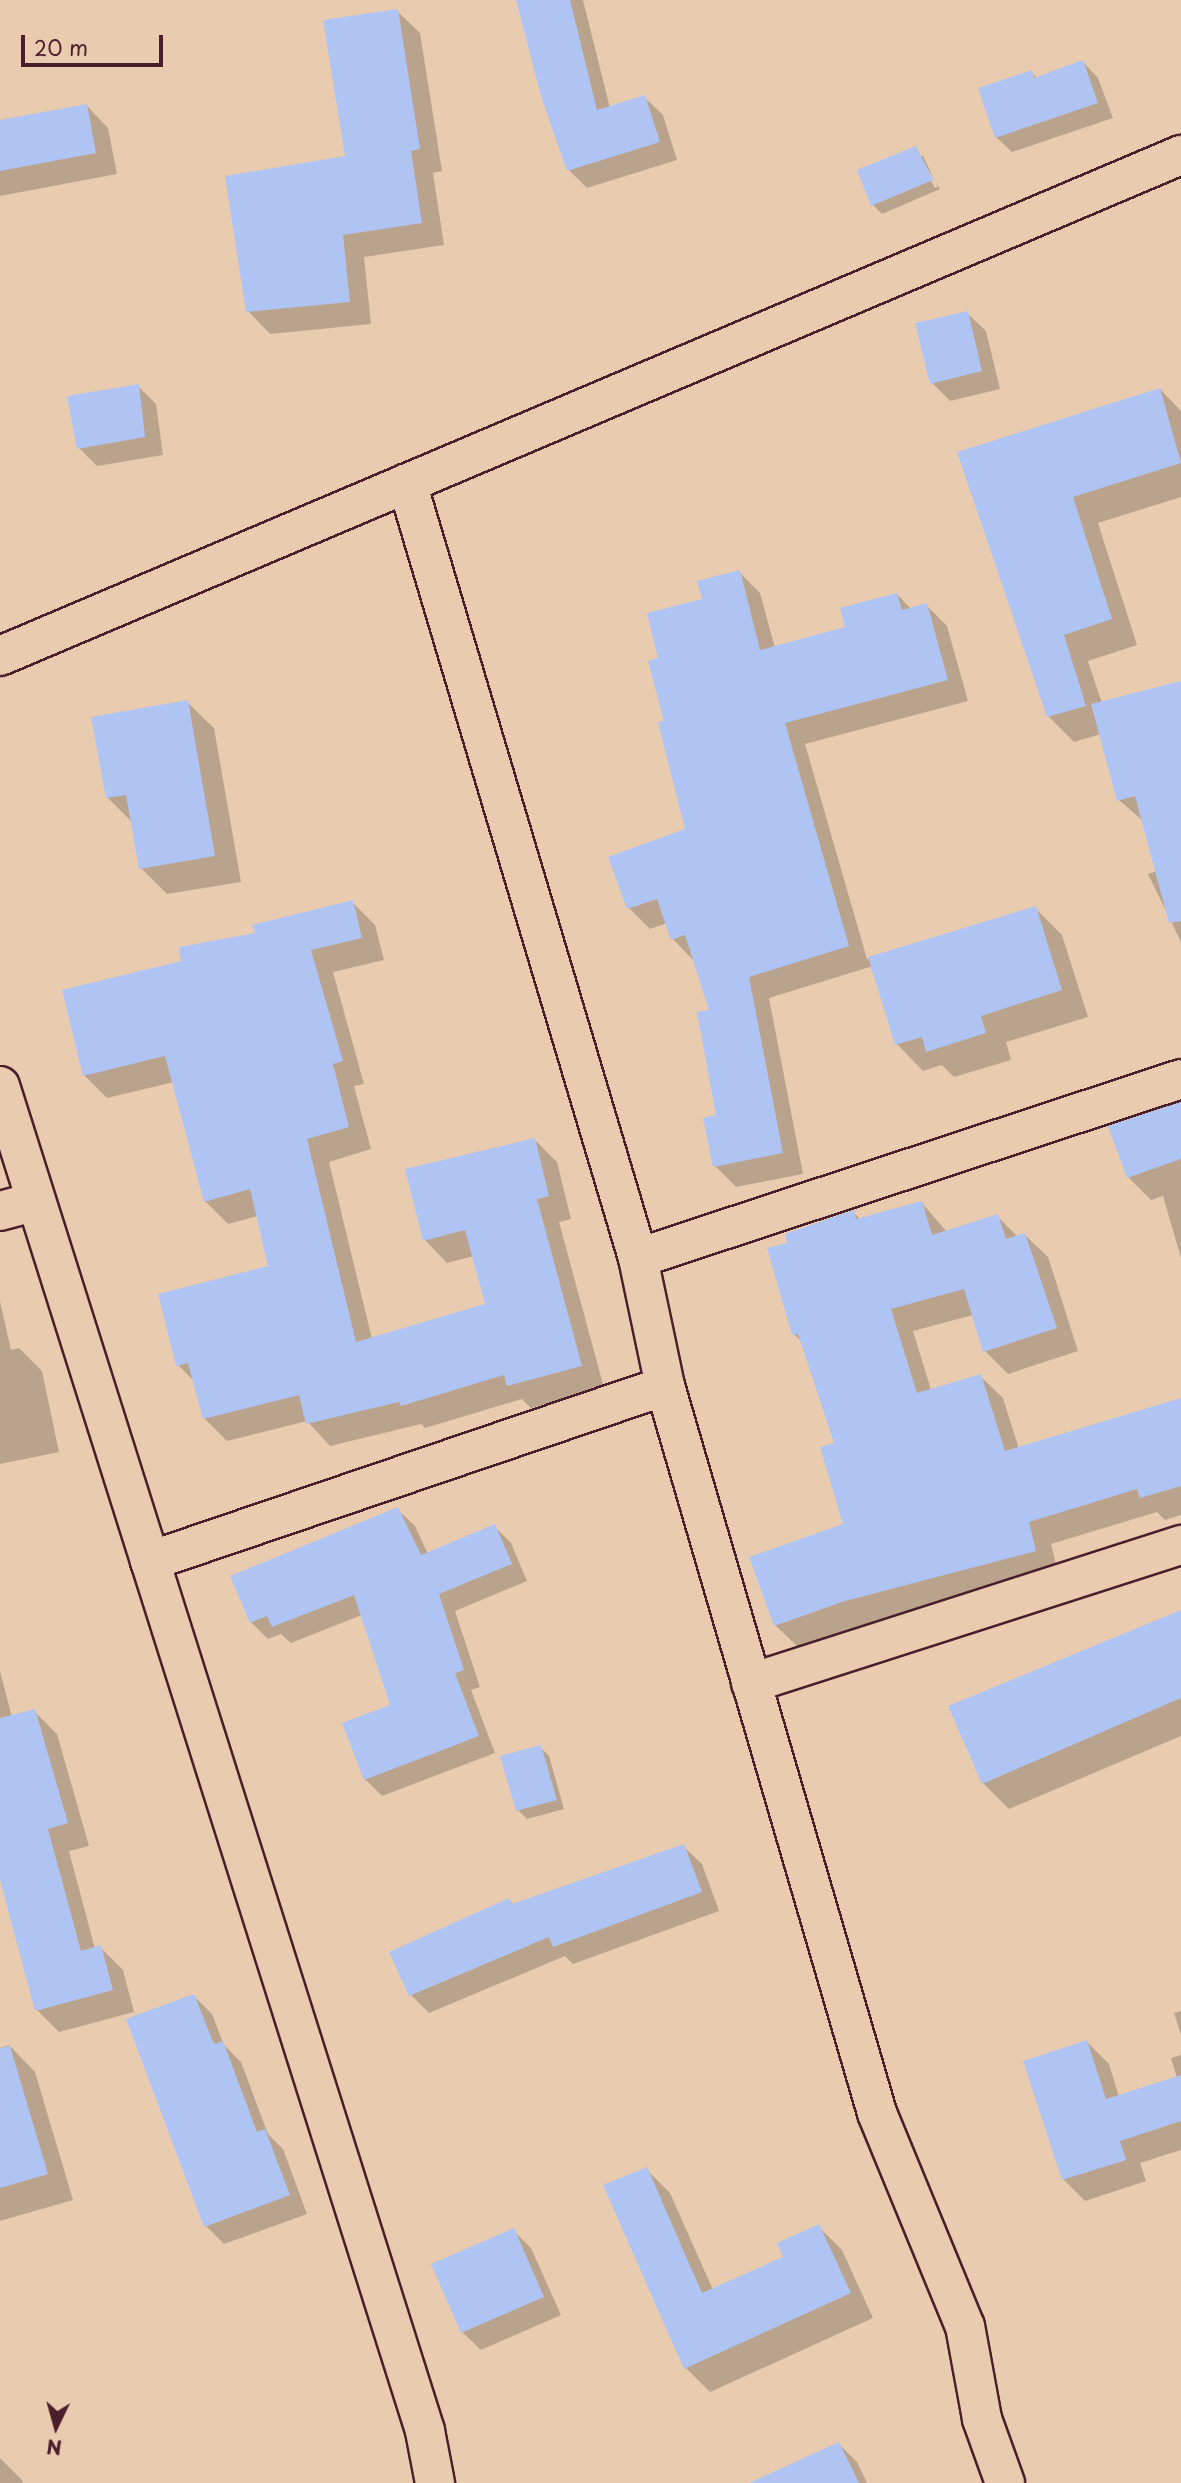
<!DOCTYPE html>
<html>
<head>
<meta charset="utf-8">
<style>
  body { margin:0 }
  #map { position:relative; width:1181px; height:2483px; overflow:hidden; background:#e9ccb0; font-family:"Playpen Sans",sans-serif }
  div>[style] { position:absolute }
  .shadow>* { inset:0; background:#0003 }
  .building>* { inset:0; background:#b0c4f3 }
  .roads { filter:drop-shadow(2px 0 #4a1f2b) drop-shadow(-2px 0 #4a1f2b) drop-shadow(0 2px #4a1f2b) drop-shadow(0 -2px #4a1f2b) }
  .street>* { height:38px; margin:-19px; padding:0 19px; transform-origin:19px; border-radius:19px; background:#e9ccb0 }
  span { translate:-50% -50%; white-space:nowrap; text-align:center; line-height:1.15; -webkit-text-stroke:6px #e9ccb0; paint-order:stroke }
  .north { position:absolute; left:21px; top:2392px; width:70px; height:70px; -webkit-text-stroke:5px #e9ccb0; paint-order:stroke; rotate:185deg; font-size:19px; font-weight:700; line-height:28px; text-align:center; color:#4a1f2b }
  .north::after { content:''; display:block; margin:auto; width:24px; height:32px; background:#4a1f2b; clip-path:polygon(50% 0,100% 100%,50% 72%,0 100%) }
  .scale { position:absolute; left:21px; top:35px; width:142px; height:32px; box-sizing:border-box; border:4px solid #4a1f2b; border-top:0; padding-left:9px; font-size:21px; line-height:24px; white-space:nowrap; color:#4a1f2b; -webkit-text-stroke:5px #e9ccb0; paint-order:stroke }
</style>
</head>
<body>
<div id="map">
  <div class="shadow">
    <i style="clip-path:polygon(518px 0,583px 0,610px 108px,644px 97px,663px 115px,677px 160px,587px 188px,569px 170px)"></i>
    <i style="clip-path:polygon(397px 11px,420px 33px,442px 171px,433px 173px,444px 245px,364px 257px,371px 324px,270px 334px,248px 311px,347px 157px)"></i>
    <i style="clip-path:polygon(1083px 62px,1098px 78px,1113px 118px,1012px 152px,996px 137px,1031px 72px,1038px 79px)"></i>
    <i style="clip-path:polygon(87px 106px,108px 128px,117px 174px,0 196px,0 122px)"></i>
    <i style="clip-path:polygon(evenodd,915px 148px,940px 189px,882px 214px,873px 205px,915px 148px,919px 156px,923px 156px,938px 187px,935px 188px,919px 156px)"></i>
    <i style="clip-path:polygon(967px 313px,986px 331px,1000px 389px,950px 401px,932px 383px)"></i>
    <i style="clip-path:polygon(138px 386px,156px 404px,163px 455px,97px 466px,79px 448px)"></i>
    <i style="clip-path:polygon(1160px 389px,1181px 411px,1181px 497px,1098px 523px,1137px 645px,1088px 661px,1102px 703px,1181px 683px,1181px 942px,1148px 874px,1157px 871px,1143px 821px,1119px 800px,1101px 734px,1074px 742px,1048px 716px,959px 453px)"></i>
    <i style="clip-path:polygon(739px 572px,760px 593px,775px 648px,848px 629px,897px 594px,911px 609px,926px 605px,947px 626px,968px 701px,805px 744px,867px 959px,1035px 908px,1062px 935px,1088px 1017px,1006px 1042px,1011px 1060px,954px 1077px,942px 1065px,923px 1071px,897px 1044px,873px 966px,769px 998px,803px 1174px,736px 1187px,715px 1166px,718px 1116px,711px 1011px,694px 961px,673px 939px,667px 923px,650px 929px,629px 908px,687px 830px,666px 722px,660px 660px,704px 600px)"></i>
    <i style="clip-path:polygon(187px 702px,214px 728px,241px 882px,167px 894px,141px 868px,132px 822px,107px 797px)"></i>
    <i style="clip-path:polygon(352px 902px,375px 925px,384px 960px,333px 972px,364px 1084px,354px 1086px,371px 1149px,329px 1162px,372px 1339px,487px 1305px,474px 1256px,447px 1263px,425px 1240px,534px 1139px,557px 1162px,571px 1219px,559px 1222px,604px 1388px,531px 1408px,522px 1399px,425px 1428px,421px 1424px,330px 1446px,307px 1421px,227px 1441px,204px 1418px,195px 1382px,178px 1365px,270px 1267px,258px 1216px,228px 1224px,205px 1201px,174px 1082px,107px 1098px,84px 1075px,183px 962px)"></i>
    <i style="clip-path:polygon(1181px 1101px,1181px 1258px,1163px 1196px,1151px 1200px,1128px 1177px,1110px 1127px)"></i>
    <i style="clip-path:polygon(922px 1203px,947px 1232px,997px 1216px,1018px 1237px,1025px 1235px,1048px 1257px,1078px 1351px,1008px 1374px,985px 1351px,973px 1315px,913px 1331px,931px 1390px,980px 1376px,1003px 1398px,1019px 1449px,1181px 1399px,1181px 1515px,1165px 1520px,1157px 1512px,1051px 1544px,1058px 1573px,868px 1623px,798px 1647px,775px 1625px,845px 1525px,836px 1444px,803px 1343px,794px 1334px,789px 1245px,853px 1212px,860px 1219px)"></i>
    <i style="clip-path:polygon(0 1301px,11px 1350px,19px 1348px,42px 1371px,59px 1452px,0 1464px)"></i>
    <i style="clip-path:polygon(398px 1510px,415px 1526px,428px 1554px,494px 1526px,511px 1543px,527px 1581px,455px 1611px,480px 1687px,471px 1690px,495px 1753px,382px 1796px,365px 1779px,392px 1706px,362px 1615px,291px 1643px,281px 1634px,268px 1639px,251px 1622px)"></i>
    <i style="clip-path:polygon(1181px 1611px,1181px 1736px,1009px 1809px,983px 1783px)"></i>
    <i style="clip-path:polygon(0 1671px,12px 1717px,34px 1711px,57px 1734px,89px 1846px,69px 1851px,95px 1949px,100px 1947px,123px 1970px,134px 2012px,59px 2032px,37px 2010px,0 1873px)"></i>
    <i style="clip-path:polygon(540px 1747px,549px 1756px,564px 1809px,527px 1819px,518px 1810px)"></i>
    <i style="clip-path:polygon(683px 1846px,702px 1864px,719px 1911px,573px 1964px,565px 1956px,429px 2013px,411px 1995px,509px 1900px,514px 1905px)"></i>
    <i style="clip-path:polygon(194px 1996px,212px 2014px,224px 2045px,241px 2062px,268px 2134px,283px 2149px,307px 2214px,224px 2244px,206px 2226px)"></i>
    <i style="clip-path:polygon(1181px 2011px,1181px 2035px,1174px 2013px)"></i>
    <i style="clip-path:polygon(1087px 2042px,1109px 2064px,1119px 2097px,1177px 2078px,1171px 2058px,1181px 2055px,1181px 2150px,1140px 2163px,1146px 2181px,1085px 2201px,1063px 2179px)"></i>
    <i style="clip-path:polygon(9px 2045px,35px 2072px,73px 2200px,0 2221px,0 2048px)"></i>
    <i style="clip-path:polygon(646px 2169px,670px 2193px,713px 2290px,786px 2258px,818px 2226px,842px 2250px,873px 2318px,710px 2392px,686px 2368px)"></i>
    <i style="clip-path:polygon(513px 2230px,531px 2248px,561px 2315px,481px 2350px,462px 2332px)"></i>
    <i style="clip-path:polygon(839px 2444px,857px 2462px,867px 2483px,753px 2483px)"></i>
    <i style="clip-path:polygon(0 2458px,22px 2480px,23px 2483px,0 2483px)"></i>
  </div>
  <div class="building">
    <i style="clip-path:polygon(516px 0,570px 0,597px 110px,645px 95px,660px 142px,567px 171px,541px 96px)"></i>
    <i style="clip-path:polygon(398px 9px,420px 149px,411px 151px,422px 223px,343px 235px,350px 302px,246px 312px,225px 176px,345px 156px,323px 20px)"></i>
    <i style="clip-path:polygon(1083px 60px,1098px 103px,995px 138px,978px 88px,1032px 70px,1034px 78px)"></i>
    <i style="clip-path:polygon(87px 104px,96px 153px,0 171px,0 120px)"></i>
    <i style="clip-path:polygon(916px 146px,933px 180px,871px 206px,857px 170px)"></i>
    <i style="clip-path:polygon(968px 311px,982px 371px,930px 384px,915px 323px)"></i>
    <i style="clip-path:polygon(139px 384px,145px 437px,77px 449px,67px 396px)"></i>
    <i style="clip-path:polygon(1160px 388px,1181px 463px,1073px 497px,1112px 619px,1064px 635px,1086px 706px,1047px 717px,957px 452px)"></i>
    <i style="clip-path:polygon(740px 570px,760px 650px,845px 627px,840px 608px,897px 593px,902px 610px,927px 603px,948px 680px,785px 723px,849px 946px,749px 977px,783px 1153px,713px 1167px,703px 1118px,716px 1115px,697px 1012px,709px 1010px,685px 935px,671px 940px,657px 899px,627px 909px,608px 857px,685px 829px,658px 722px,664px 721px,648px 661px,658px 658px,647px 613px,702px 599px,697px 581px)"></i>
    <i style="clip-path:polygon(1181px 681px,1181px 921px,1169px 923px,1135px 796px,1117px 801px,1091px 704px)"></i>
    <i style="clip-path:polygon(188px 700px,215px 856px,139px 869px,126px 795px,106px 798px,91px 717px)"></i>
    <i style="clip-path:polygon(353px 900px,362px 938px,311px 950px,343px 1061px,333px 1064px,349px 1127px,307px 1139px,356px 1342px,485px 1304px,465px 1230px,423px 1241px,405px 1169px,535px 1138px,549px 1196px,537px 1199px,582px 1366px,507px 1386px,504px 1375px,401px 1406px,399px 1402px,306px 1424px,299px 1395px,203px 1419px,188px 1363px,176px 1366px,158px 1294px,268px 1266px,250px 1189px,204px 1202px,165px 1056px,83px 1076px,62px 990px,181px 961px,179px 947px,255px 933px,252px 925px)"></i>
    <i style="clip-path:polygon(1036px 906px,1062px 990px,981px 1016px,986px 1033px,926px 1052px,922px 1037px,895px 1045px,868px 957px)"></i>
    <i style="clip-path:polygon(1181px 1102px,1181px 1159px,1127px 1178px,1108px 1126px)"></i>
    <i style="clip-path:polygon(922px 1201px,932px 1235px,998px 1214px,1006px 1239px,1025px 1233px,1057px 1328px,983px 1352px,964px 1289px,891px 1309px,917px 1393px,981px 1374px,1005px 1451px,1181px 1398px,1181px 1486px,1140px 1498px,1137px 1489px,1029px 1522px,1036px 1551px,845px 1601px,774px 1626px,749px 1557px,843px 1524px,820px 1447px,834px 1443px,798px 1334px,792px 1335px,767px 1248px,787px 1243px,785px 1234px,854px 1210px,856px 1219px)"></i>
    <i style="clip-path:polygon(398px 1507px,421px 1555px,495px 1524px,512px 1564px,439px 1594px,464px 1670px,455px 1673px,479px 1736px,364px 1780px,342px 1723px,390px 1705px,354px 1595px,272px 1627px,267px 1616px,250px 1623px,230px 1576px)"></i>
    <i style="clip-path:polygon(1181px 1610px,1181px 1698px,982px 1784px,948px 1706px)"></i>
    <i style="clip-path:polygon(35px 1709px,68px 1823px,48px 1829px,81px 1951px,101px 1945px,113px 1990px,35px 2011px,0 1880px,0 1718px)"></i>
    <i style="clip-path:polygon(541px 1745px,557px 1800px,516px 1811px,500px 1756px)"></i>
    <i style="clip-path:polygon(684px 1844px,702px 1892px,553px 1947px,549px 1937px,409px 1996px,389px 1952px,509px 1898px,512px 1904px)"></i>
    <i style="clip-path:polygon(194px 1994px,214px 2044px,223px 2041px,257px 2132px,265px 2129px,290px 2195px,204px 2227px,126px 2019px)"></i>
    <i style="clip-path:polygon(1087px 2040px,1106px 2099px,1181px 2075px,1181px 2121px,1120px 2141px,1126px 2160px,1062px 2180px,1023px 2061px)"></i>
    <i style="clip-path:polygon(10px 2046px,48px 2174px,0 2188px,0 2048px)"></i>
    <i style="clip-path:polygon(647px 2167px,702px 2293px,783px 2257px,777px 2243px,819px 2224px,851px 2293px,684px 2369px,603px 2185px)"></i>
    <i style="clip-path:polygon(514px 2228px,544px 2297px,461px 2333px,431px 2264px)"></i>
    <i style="clip-path:polygon(839px 2442px,859px 2483px,749px 2483px)"></i>
  </div>
  <div class="roads">
    <div class="street">
      <i style="left:407px;top:483px;width:809px;rotate:73.4deg"></i>
      <i style="left:638px;top:1258px;width:131px;rotate:78.1deg"></i>
      <i style="left:665px;top:1386px;width:757px;rotate:73.74deg"></i>
      <i style="left:877px;top:2113px;width:230px;rotate:67.6deg"></i>
      <i style="left:965px;top:2326px;width:95px;rotate:79.6deg"></i>
      <i style="left:982px;top:2419px;width:68px;rotate:70.2deg"></i>
      <i style="left:0;top:656px;width:1283px;rotate:-22.99deg"></i>
      <i style="left:0;top:1086px;width:1411px;rotate:72.46deg"></i>
      <i style="left:425px;top:2431px;width:53px;rotate:79.1deg"></i>
      <i style="left:0;top:1211px;width:34px;rotate:-15deg"></i>
      <i style="left:638px;top:1258px;width:572px;rotate:-18.24deg"></i>
      <i style="left:150px;top:1561px;width:544px;rotate:-18.77deg"></i>
      <i style="left:751px;top:1683px;width:452px;rotate:-17.8deg"></i>
    </div>
  </div>
  <div class="north">N</div>
  <div class="scale">20 m</div>
</div>
</body>
</html>
